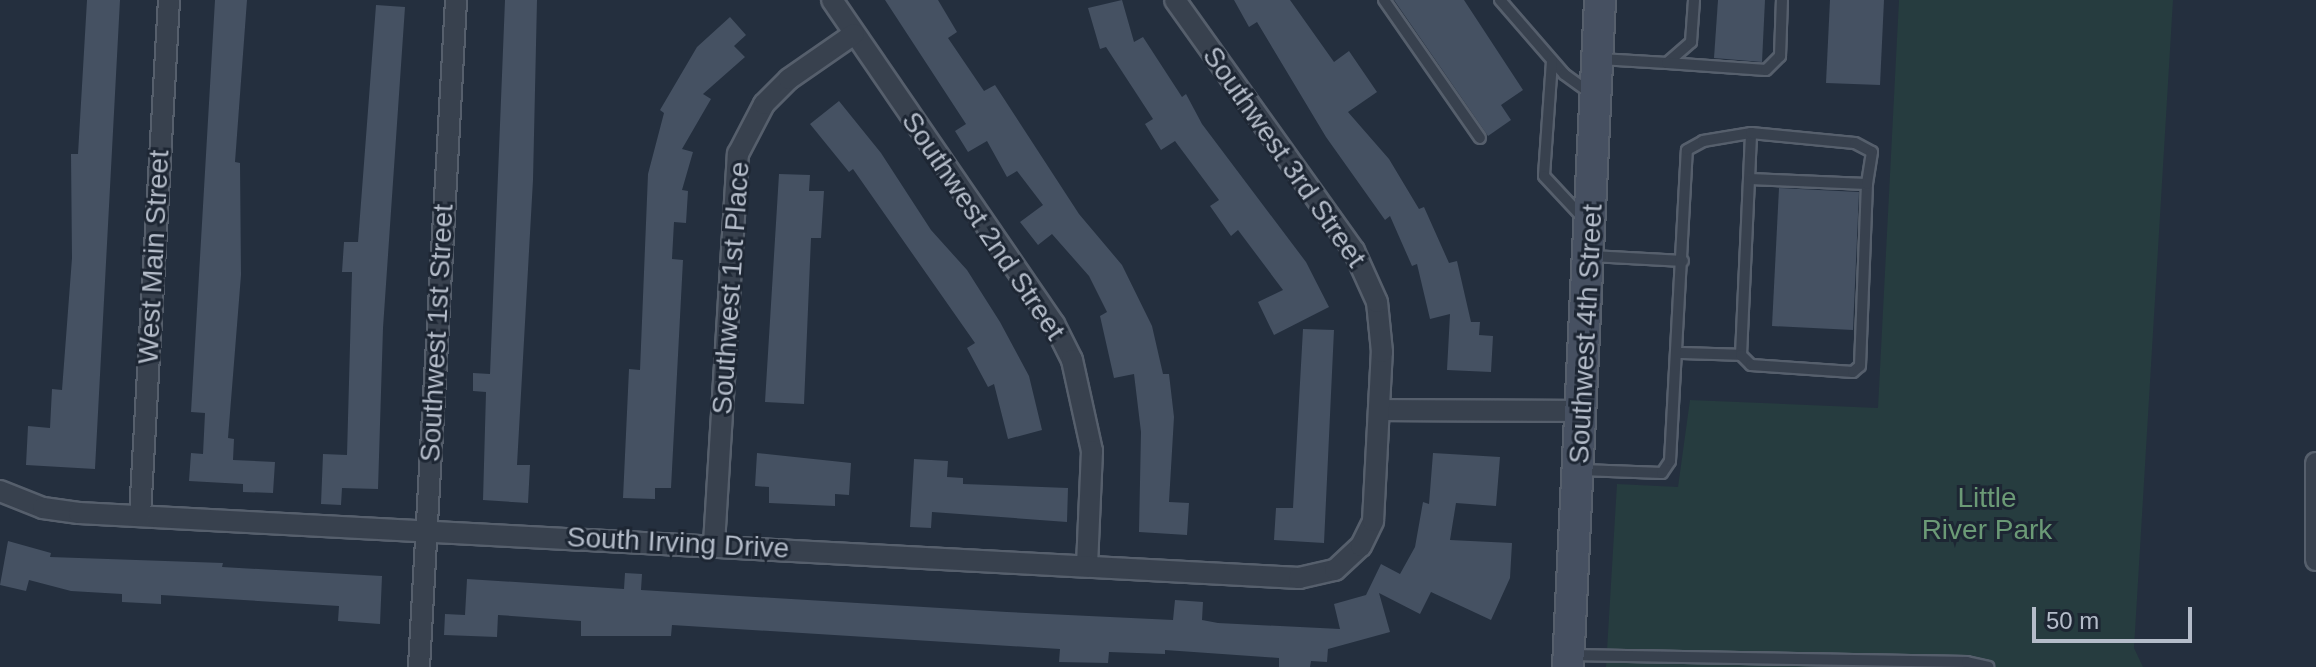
<!DOCTYPE html>
<html>
<head>
<meta charset="utf-8">
<style>
  body { margin:0 }
  #map { position:relative; width:2316px; height:667px; overflow:hidden; background:#242f3e; font-family:Arial,sans-serif }
  div>[style] { position:absolute }
  .green>* { inset:0; background:#263c3f }
  .building>* { inset:0; background:#455162 }
  .roads { filter:drop-shadow(2px 0 #565f6c) drop-shadow(-2px 0 #565f6c) drop-shadow(0 2px #565f6c) drop-shadow(0 -2px #565f6c) }
  .lane>* { height:10px; margin:-5px; padding:0 5px; transform-origin:5px; border-radius:5px; background:#38414e }
  .street>* { height:20px; margin:-10px; padding:0 10px; transform-origin:10px; border-radius:10px; background:#38414e }
  .secondary>* { height:30px; margin:-15px; padding:0 15px; transform-origin:15px; border-radius:15px; background:#465061 }
  span { translate:-50% -50%; white-space:nowrap; text-align:center; line-height:1.15; -webkit-text-stroke:6px #1d2633; paint-order:stroke }
  .street-label { font-size:28px; color:#b4bcc9 }
  .park-label { font-size:28px; color:#6b9a76 }
  .scale { position:absolute; left:2032px; top:607px; width:160px; height:36px; box-sizing:border-box; border:4px solid #b4bcc9; border-top:0; padding-left:10px; font-size:24px; line-height:28px; white-space:nowrap; color:#b4bcc9; -webkit-text-stroke:6px #1d2633; paint-order:stroke }
</style>
</head>
<body>
<div id="map">
  <div class="green">
    <i style="clip-path:polygon(1899px 0,2173px 0,2134px 648px,2143px 667px,1606px 667px,1617px 484px,1678px 487px,1690px 400px,1878px 408px)"></i>
  </div>
  <div class="building">
    <i style="clip-path:polygon(87px 0,120px 0,95px 469px,26px 465px,28px 426px,50px 428px,52px 389px,62px 390px,72px 258px,71px 154px,78px 154px)"></i>
    <i style="clip-path:polygon(215px 0,247px 0,235px 162px,240px 163px,241px 275px,228px 438px,234px 439px,233px 460px,275px 462px,273px 493px,243px 492px,243px 484px,189px 481px,191px 453px,203px 454px,205px 413px,191px 412px)"></i>
    <i style="clip-path:polygon(505px 0,537px 0,533px 180px,517px 465px,530px 465px,528px 503px,483px 500px,486px 392px,473px 391px,473px 373px,490px 374px)"></i>
    <i style="clip-path:polygon(885px 0,938px 0,957px 32px,948px 38px,984px 91px,995px 85px,1079px 214px,1122px 265px,1152px 326px,1163px 374px,1169px 374px,1174px 417px,1169px 502px,1189px 503px,1187px 535px,1139px 532px,1141px 432px,1134px 374px,1114px 378px,1100px 316px,1107px 312px,1089px 276px,1052px 234px,1038px 245px,1020px 222px,1043px 205px,1017px 171px,1007px 177px,987px 141px,968px 152px,955px 131px,966px 124px)"></i>
    <i style="clip-path:polygon(1122px 0,1134px 42px,1143px 37px,1182px 97px,1186px 94px,1202px 124px,1306px 262px,1329px 307px,1274px 335px,1258px 302px,1283px 290px,1238px 230px,1231px 236px,1210px 206px,1219px 200px,1175px 141px,1161px 150px,1145px 124px,1153px 119px,1106px 47px,1100px 49px,1088px 8px)"></i>
    <i style="clip-path:polygon(1234px 0,1290px 0,1334px 62px,1349px 51px,1377px 92px,1348px 112px,1389px 159px,1419px 209px,1424px 207px,1449px 263px,1457px 261px,1471px 322px,1480px 322px,1479px 335px,1493px 336px,1491px 372px,1447px 370px,1450px 314px,1430px 319px,1417px 264px,1412px 266px,1390px 216px,1385px 220px,1326px 137px,1257px 22px,1249px 27px)"></i>
    <i style="clip-path:polygon(1394px 0,1464px 0,1523px 90px,1501px 105px,1511px 120px,1488px 136px)"></i>
    <i style="clip-path:polygon(1718px 0,1765px 0,1762px 62px,1714px 58px)"></i>
    <i style="clip-path:polygon(1830px 0,1884px 0,1880px 85px,1826px 83px)"></i>
    <i style="clip-path:polygon(376px 5px,405px 7px,383px 328px,378px 489px,342px 488px,341px 505px,321px 504px,323px 454px,347px 455px,352px 272px,342px 272px,344px 242px,358px 242px)"></i>
    <i style="clip-path:polygon(730px 17px,746px 35px,734px 46px,745px 57px,703px 94px,711px 99px,682px 149px,693px 152px,682px 190px,688px 191px,686px 223px,674px 222px,672px 259px,683px 260px,671px 488px,655px 488px,655px 499px,623px 498px,629px 369px,640px 370px,648px 174px,664px 113px,660px 110px,697px 47px)"></i>
    <i style="clip-path:polygon(839px 101px,881px 153px,931px 230px,967px 270px,1000px 322px,1029px 376px,1042px 430px,1008px 439px,994px 384px,988px 387px,967px 348px,975px 343px,853px 169px,849px 172px,810px 124px)"></i>
    <i style="clip-path:polygon(779px 174px,810px 175px,809px 191px,824px 191px,821px 238px,811px 238px,804px 404px,765px 402px)"></i>
    <i style="clip-path:polygon(1779px 188px,1859px 192px,1853px 330px,1772px 326px)"></i>
    <i style="clip-path:polygon(1303px 329px,1334px 330px,1324px 543px,1274px 540px,1276px 508px,1293px 508px)"></i>
    <i style="clip-path:polygon(757px 453px,851px 463px,849px 495px,835px 494px,835px 506px,769px 503px,769px 487px,755px 486px)"></i>
    <i style="clip-path:polygon(1433px 453px,1500px 457px,1496px 506px,1456px 503px,1450px 540px,1512px 543px,1510px 578px,1491px 620px,1431px 592px,1420px 614px,1379px 593px,1390px 632px,1328px 649px,1327px 662px,1311px 661px,1310px 667px,1279px 667px,1279px 658px,1165px 650px,1165px 654px,1109px 652px,1108px 663px,1059px 662px,1060px 649px,672px 625px,671px 636px,581px 636px,581px 621px,498px 615px,497px 637px,444px 635px,445px 614px,465px 615px,467px 579px,624px 589px,625px 573px,642px 574px,641px 590px,1007px 612px,1173px 620px,1175px 600px,1203px 602px,1202px 620px,1218px 623px,1340px 629px,1334px 604px,1366px 595px,1381px 564px,1400px 574px,1415px 547px,1423px 502px,1429px 504px)"></i>
    <i style="clip-path:polygon(914px 459px,948px 461px,947px 477px,963px 478px,963px 484px,1068px 488px,1067px 522px,932px 512px,931px 528px,910px 527px)"></i>
    <i style="clip-path:polygon(8px 541px,51px 553px,50px 557px,223px 563px,222px 567px,382px 576px,380px 624px,338px 621px,339px 606px,161px 595px,161px 604px,122px 602px,122px 594px,71px 591px,29px 580px,26px 591px,0 585px)"></i>
  </div>
  <div class="roads">
    <div class="lane">
      <i style="left:1384px;top:0;width:168px;rotate:55.2deg"></i>
      <i style="left:1500px;top:0;width:98px;rotate:49.1deg"></i>
      <i style="left:1564px;top:74px;width:32px;rotate:36deg"></i>
      <i style="left:1600px;top:59px;width:67px;rotate:3.4deg"></i>
      <i style="left:1667px;top:63px;width:32px;rotate:-41deg"></i>
      <i style="left:1691px;top:42px;width:42px;rotate:-85.9deg"></i>
      <i style="left:1552px;top:61px;width:115px;rotate:94deg"></i>
      <i style="left:1544px;top:176px;width:59px;rotate:47.1deg"></i>
      <i style="left:1667px;top:63px;width:99px;rotate:4deg"></i>
      <i style="left:1766px;top:70px;width:20px;rotate:-45deg"></i>
      <i style="left:1780px;top:56px;width:56px;rotate:-88deg"></i>
      <i style="left:1592px;top:256px;width:91px;rotate:3.1deg"></i>
      <i style="left:1679px;top:353px;width:62px;rotate:1.8deg"></i>
      <i style="left:1741px;top:355px;width:222px;rotate:-87.4deg"></i>
      <i style="left:1741px;top:355px;width:14px;rotate:45deg"></i>
      <i style="left:1751px;top:365px;width:102px;rotate:3.9deg"></i>
      <i style="left:1853px;top:372px;width:9px;rotate:-41deg"></i>
      <i style="left:1860px;top:366px;width:182px;rotate:-87.8deg"></i>
      <i style="left:1867px;top:184px;width:118px;rotate:-177.6deg"></i>
      <i style="left:1582px;top:470px;width:80px;rotate:2.1deg"></i>
      <i style="left:1662px;top:473px;width:14px;rotate:-56deg"></i>
      <i style="left:1670px;top:461px;width:311px;rotate:-86.9deg"></i>
      <i style="left:1687px;top:150px;width:18px;rotate:-29deg"></i>
      <i style="left:1703px;top:141px;width:49px;rotate:-9.5deg"></i>
      <i style="left:1751px;top:133px;width:104px;rotate:5.5deg"></i>
      <i style="left:1855px;top:143px;width:19px;rotate:28deg"></i>
      <i style="left:1872px;top:152px;width:32px;rotate:99deg"></i>
      <i style="left:1570px;top:655px;width:397px;rotate:1deg"></i>
      <i style="left:1967px;top:662px;width:22px;rotate:13deg"></i>
    </div>
    <div class="street">
      <i style="left:832px;top:0;width:393px;rotate:55.6deg"></i>
      <i style="left:1054px;top:324px;width:40px;rotate:63.4deg"></i>
      <i style="left:1072px;top:360px;width:93px;rotate:77.6deg"></i>
      <i style="left:1092px;top:451px;width:114px;rotate:92.5deg"></i>
      <i style="left:1379px;top:410px;width:204px;rotate:0.3deg"></i>
      <i style="left:2316px;top:463px;width:97px;rotate:90deg"></i>
      <i style="left:0;top:491px;width:46px;rotate:21.6deg"></i>
      <i style="left:43px;top:508px;width:36px;rotate:8deg"></i>
      <i style="left:79px;top:513px;width:1222px;rotate:3.05deg"></i>
      <i style="left:1299px;top:578px;width:37px;rotate:-13deg"></i>
      <i style="left:1335px;top:570px;width:35px;rotate:-43deg"></i>
      <i style="left:1361px;top:546px;width:28px;rotate:-64deg"></i>
      <i style="left:1373px;top:521px;width:169px;rotate:-87deg"></i>
      <i style="left:1382px;top:352px;width:50px;rotate:-95.7deg"></i>
      <i style="left:1377px;top:302px;width:56px;rotate:-114.3deg"></i>
      <i style="left:1354px;top:251px;width:308px;rotate:-125.5deg"></i>
      <i style="left:140px;top:515px;width:516px;rotate:-86.78deg"></i>
      <i style="left:714px;top:544px;width:391px;rotate:-86.5deg"></i>
      <i style="left:738px;top:154px;width:56px;rotate:-62.5deg"></i>
      <i style="left:764px;top:104px;width:35px;rotate:-45deg"></i>
      <i style="left:789px;top:79px;width:79px;rotate:-34.7deg"></i>
      <i style="left:419px;top:667px;width:668px;rotate:-86.82deg"></i>
    </div>
    <div class="secondary">
      <i style="left:1568px;top:667px;width:668px;rotate:-87.25deg"></i>
    </div>
  </div>
  <div class="street-label">
    <span style="left:1284px;top:157px;rotate:55deg">Southwest 3rd Street</span>
    <span style="left:983px;top:226px;rotate:56deg">Southwest 2nd Street</span>
    <span style="left:154px;top:257px;rotate:-87deg">West Main Street</span>
    <span style="left:731px;top:288px;rotate:-86deg">Southwest 1st Place</span>
    <span style="left:437px;top:333px;rotate:-87deg">Southwest 1st Street</span>
    <span style="left:1586px;top:334px;rotate:-87deg">Southwest 4th Street</span>
    <span style="left:678px;top:543px;rotate:3deg">South Irving Drive</span>
  </div>
  <div class="park-label">
    <span style="left:1987px;top:514px">Little<br>River Park</span>
  </div>
  <div class="scale">50 m</div>
</div>
</body>
</html>
